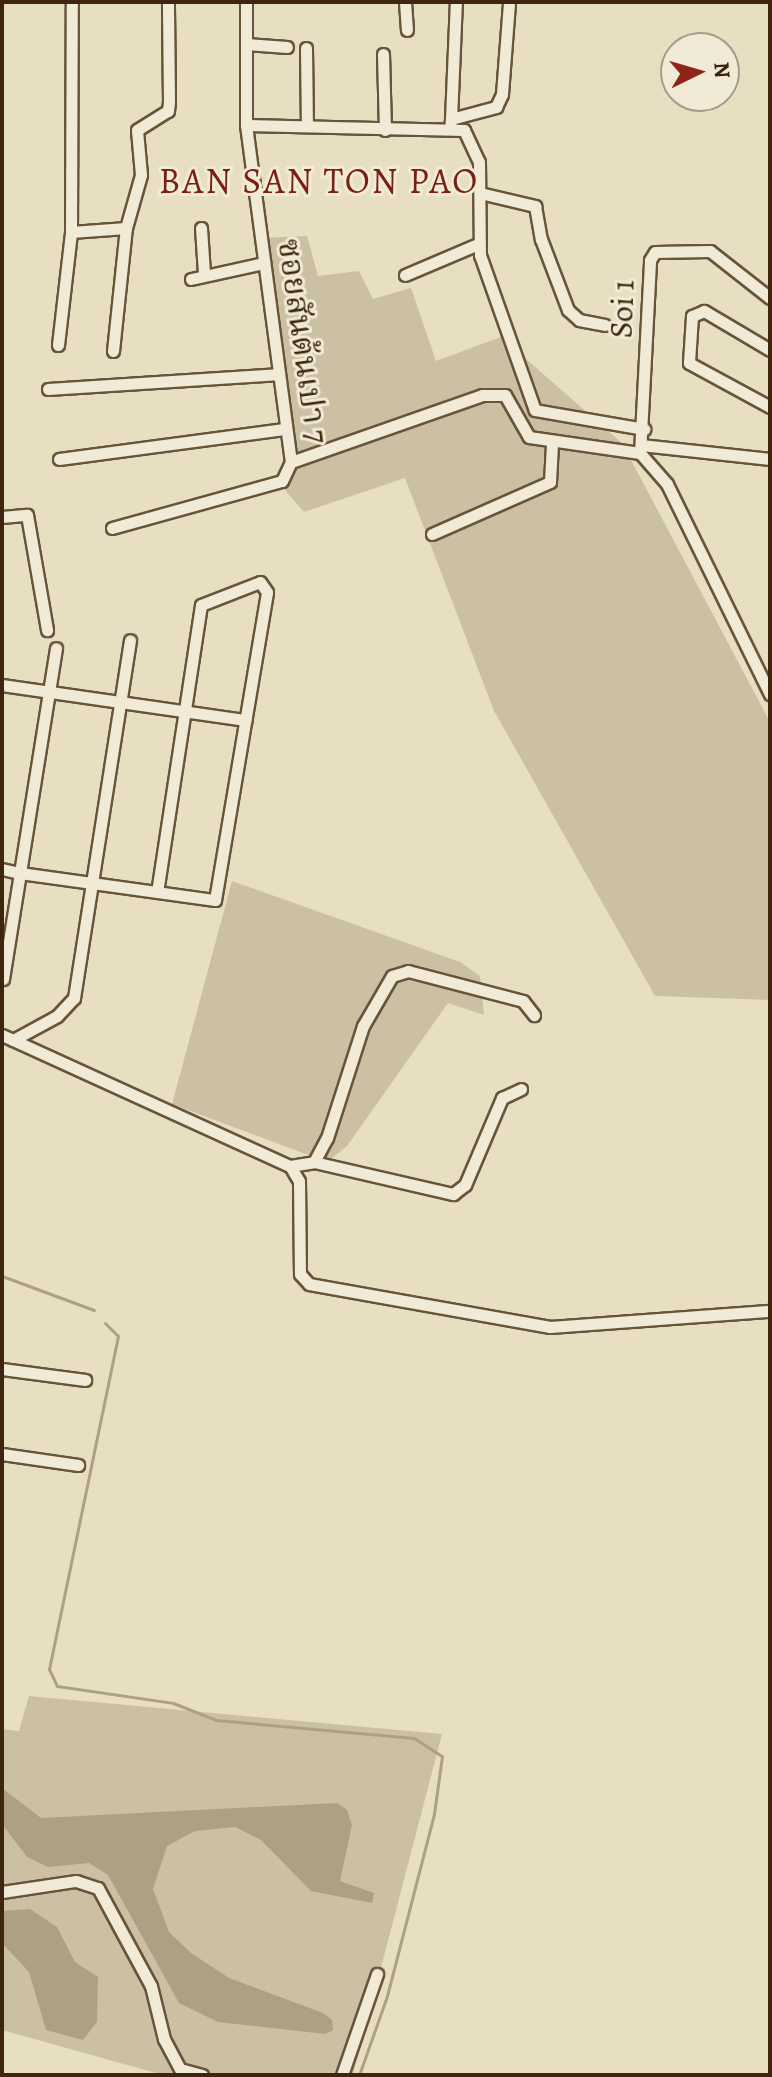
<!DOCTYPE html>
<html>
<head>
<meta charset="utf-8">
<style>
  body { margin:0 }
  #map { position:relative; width:772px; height:2077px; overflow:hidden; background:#e8dfc2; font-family:Alegreya,"Noto Serif Thai",serif }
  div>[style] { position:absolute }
  .green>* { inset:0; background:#cbc0a3 }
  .water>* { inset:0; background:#aea084 }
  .stream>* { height:3px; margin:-1.5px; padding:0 1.5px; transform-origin:1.5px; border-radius:1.5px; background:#aea084 }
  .roads { filter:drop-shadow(2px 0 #68543a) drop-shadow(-2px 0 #68543a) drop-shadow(0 2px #68543a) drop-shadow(0 -2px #68543a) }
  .minor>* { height:11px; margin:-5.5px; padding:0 5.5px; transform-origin:5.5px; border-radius:5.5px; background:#f0ead7 }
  span { translate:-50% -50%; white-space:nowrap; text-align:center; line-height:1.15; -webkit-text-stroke:6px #f0ead7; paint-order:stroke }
  .street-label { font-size:32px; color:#3d260d }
  .quarter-label { font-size:36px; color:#7a1f14; letter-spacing:2px }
  .frame { position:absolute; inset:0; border:4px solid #3d260d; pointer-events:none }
  .north { position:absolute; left:660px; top:32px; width:80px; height:80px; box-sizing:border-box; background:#f0ead7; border:2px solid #a89c86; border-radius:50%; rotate:85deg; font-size:22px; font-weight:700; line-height:32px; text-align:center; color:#3d260d }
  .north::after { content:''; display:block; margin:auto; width:28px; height:36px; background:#8f2418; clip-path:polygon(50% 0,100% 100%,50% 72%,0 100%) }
</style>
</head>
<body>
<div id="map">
  <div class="green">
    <i style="clip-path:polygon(307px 236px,318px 276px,359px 271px,373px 299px,411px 288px,436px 361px,501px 337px,622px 443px,770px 722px,770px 1000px,655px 996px,494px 711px,405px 478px,304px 512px,285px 490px,291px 462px,261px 238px)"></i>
    <i style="clip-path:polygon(232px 881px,460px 962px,480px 976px,484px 1015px,448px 1003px,347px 1146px,327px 1162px,172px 1104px)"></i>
    <i style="clip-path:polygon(29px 1696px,442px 1734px,353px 2075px,163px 2075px,2px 2030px,2px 1729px,19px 1731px)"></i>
  </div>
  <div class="water">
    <i style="clip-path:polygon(2px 1788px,41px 1818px,337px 1803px,347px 1810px,352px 1825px,340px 1881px,374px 1893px,372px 1903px,311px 1891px,261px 1840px,235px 1827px,195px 1831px,167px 1846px,153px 1889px,169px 1932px,191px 1953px,229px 1978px,323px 2013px,332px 2020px,333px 2030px,325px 2034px,218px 2022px,179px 2003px,108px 1875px,89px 1863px,48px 1867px,27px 1857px,2px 1824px)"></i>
    <i style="clip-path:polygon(30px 1909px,57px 1927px,75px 1962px,98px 1977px,97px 2022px,83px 2040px,46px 2030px,29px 1972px,2px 1943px,2px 1911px)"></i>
  </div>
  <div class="stream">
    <i style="left:2px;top:1276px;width:98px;rotate:20.3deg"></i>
    <i style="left:105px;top:1323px;width:18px;rotate:45deg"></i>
    <i style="left:118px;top:1336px;width:340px;rotate:101.7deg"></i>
    <i style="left:49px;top:1669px;width:19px;rotate:65deg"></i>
    <i style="left:57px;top:1686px;width:117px;rotate:8.3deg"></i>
    <i style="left:173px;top:1703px;width:46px;rotate:21.6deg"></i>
    <i style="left:216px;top:1720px;width:199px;rotate:5.2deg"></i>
    <i style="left:414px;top:1738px;width:33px;rotate:33deg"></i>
    <i style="left:442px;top:1756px;width:59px;rotate:97.9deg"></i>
    <i style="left:434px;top:1814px;width:188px;rotate:104.5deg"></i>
    <i style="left:387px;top:1996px;width:84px;rotate:109.5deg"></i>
  </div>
  <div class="roads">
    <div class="minor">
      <i style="left:246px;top:2px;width:123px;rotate:90deg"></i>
      <i style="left:246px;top:125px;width:340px;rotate:82.4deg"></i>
      <i style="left:291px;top:462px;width:202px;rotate:-19.3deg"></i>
      <i style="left:482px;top:395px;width:23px"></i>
      <i style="left:505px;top:395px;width:48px;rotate:60.3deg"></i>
      <i style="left:529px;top:437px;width:112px;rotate:8.2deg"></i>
      <i style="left:640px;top:453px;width:41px;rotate:48.9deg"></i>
      <i style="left:667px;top:484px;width:234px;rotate:63.9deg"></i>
      <i style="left:405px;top:2px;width:28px;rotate:86deg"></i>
      <i style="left:246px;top:44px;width:41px;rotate:4.2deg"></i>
      <i style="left:306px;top:48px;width:78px;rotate:89.3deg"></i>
      <i style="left:383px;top:54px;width:76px;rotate:88.5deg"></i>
      <i style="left:451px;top:119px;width:117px;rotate:-87.6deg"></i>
      <i style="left:246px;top:125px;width:218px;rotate:1.3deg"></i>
      <i style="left:464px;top:130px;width:35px;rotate:65deg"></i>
      <i style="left:479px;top:162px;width:93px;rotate:89.4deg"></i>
      <i style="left:480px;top:255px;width:164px;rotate:70.5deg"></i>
      <i style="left:535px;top:410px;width:111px;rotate:9.9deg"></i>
      <i style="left:450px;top:129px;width:10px;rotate:-84deg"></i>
      <i style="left:451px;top:119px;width:47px;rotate:-14.9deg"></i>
      <i style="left:496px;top:107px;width:14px;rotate:-65deg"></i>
      <i style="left:502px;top:94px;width:92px;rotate:-85.6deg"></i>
      <i style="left:480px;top:193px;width:57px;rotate:13.3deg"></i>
      <i style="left:535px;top:206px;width:34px;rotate:80deg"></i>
      <i style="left:541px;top:239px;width:76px;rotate:69.2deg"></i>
      <i style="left:568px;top:310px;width:15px;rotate:42deg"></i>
      <i style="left:579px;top:320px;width:26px;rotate:11deg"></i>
      <i style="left:201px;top:228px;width:45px;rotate:86.2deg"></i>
      <i style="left:71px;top:232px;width:55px;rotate:-4.2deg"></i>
      <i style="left:405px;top:275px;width:79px;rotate:-23deg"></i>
      <i style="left:191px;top:279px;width:75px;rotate:-12.4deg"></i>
      <i style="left:58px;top:345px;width:114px;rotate:-83.4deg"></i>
      <i style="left:71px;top:232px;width:230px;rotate:-89.8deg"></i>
      <i style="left:770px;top:350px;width:77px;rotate:-149.4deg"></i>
      <i style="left:704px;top:311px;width:13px;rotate:157deg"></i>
      <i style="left:692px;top:316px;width:47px;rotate:93.7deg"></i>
      <i style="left:689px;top:363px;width:92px;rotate:28.5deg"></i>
      <i style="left:113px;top:351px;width:124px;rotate:-84deg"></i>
      <i style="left:126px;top:228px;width:55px;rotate:-74.2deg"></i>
      <i style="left:141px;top:175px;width:45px;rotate:-95.1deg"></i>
      <i style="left:137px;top:130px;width:36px;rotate:-32deg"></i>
      <i style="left:168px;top:111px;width:9px;rotate:-84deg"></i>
      <i style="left:169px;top:102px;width:100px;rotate:-90.6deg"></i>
      <i style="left:48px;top:389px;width:229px;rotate:-3.7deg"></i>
      <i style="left:641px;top:445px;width:130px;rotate:6.2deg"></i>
      <i style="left:640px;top:453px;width:193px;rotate:-87deg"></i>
      <i style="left:650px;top:260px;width:9px;rotate:-58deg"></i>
      <i style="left:655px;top:252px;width:55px;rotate:-1deg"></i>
      <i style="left:710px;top:251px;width:76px;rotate:38.1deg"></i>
      <i style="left:59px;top:459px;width:227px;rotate:-7.6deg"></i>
      <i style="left:2px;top:517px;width:25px;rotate:-5deg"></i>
      <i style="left:27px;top:515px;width:117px;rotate:80.1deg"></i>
      <i style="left:112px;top:528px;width:176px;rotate:-15.5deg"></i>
      <i style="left:282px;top:481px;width:21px;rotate:-65deg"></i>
      <i style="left:432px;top:534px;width:129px;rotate:-23.8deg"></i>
      <i style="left:550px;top:482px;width:38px;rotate:-87deg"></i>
      <i style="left:2px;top:685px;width:246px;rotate:8.2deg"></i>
      <i style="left:2px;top:869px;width:18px;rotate:13deg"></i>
      <i style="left:20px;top:873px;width:197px;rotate:7.9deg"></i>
      <i style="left:215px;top:900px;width:312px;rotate:-80.4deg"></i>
      <i style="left:267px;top:592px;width:12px;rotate:-125deg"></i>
      <i style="left:260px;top:582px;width:63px;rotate:158.7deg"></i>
      <i style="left:201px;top:605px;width:290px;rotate:98.7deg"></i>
      <i style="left:3px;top:979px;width:335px;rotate:-80.9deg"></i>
      <i style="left:2px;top:1035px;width:316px;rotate:24.5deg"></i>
      <i style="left:290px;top:1166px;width:17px;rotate:59deg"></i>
      <i style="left:299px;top:1181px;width:93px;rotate:89.4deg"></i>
      <i style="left:300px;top:1274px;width:13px;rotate:48deg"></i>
      <i style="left:309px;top:1284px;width:245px;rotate:10.1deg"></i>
      <i style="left:550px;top:1327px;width:221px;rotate:-4.2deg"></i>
      <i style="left:13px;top:1040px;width:50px;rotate:-28.6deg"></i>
      <i style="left:57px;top:1016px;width:25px;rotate:-47deg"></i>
      <i style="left:74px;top:998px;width:362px;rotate:-81.1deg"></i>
      <i style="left:314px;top:1162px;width:27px;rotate:-62deg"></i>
      <i style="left:327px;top:1138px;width:118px;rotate:-72.2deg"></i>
      <i style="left:363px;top:1026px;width:58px;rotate:-59.9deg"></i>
      <i style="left:392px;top:976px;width:17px;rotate:-17deg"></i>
      <i style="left:408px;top:971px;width:119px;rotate:14.6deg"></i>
      <i style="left:523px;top:1001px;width:18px;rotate:52deg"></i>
      <i style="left:290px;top:1166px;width:24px;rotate:-9deg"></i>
      <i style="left:314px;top:1162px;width:143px;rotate:13deg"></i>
      <i style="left:453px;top:1194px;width:15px;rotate:-37deg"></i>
      <i style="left:465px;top:1185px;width:95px;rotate:-67deg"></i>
      <i style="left:502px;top:1098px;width:21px;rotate:-25deg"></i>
      <i style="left:2px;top:1369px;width:84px;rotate:7.5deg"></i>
      <i style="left:2px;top:1454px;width:77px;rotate:8.2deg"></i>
      <i style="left:2px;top:1892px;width:75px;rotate:-8.5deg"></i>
      <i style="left:76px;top:1881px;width:23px;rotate:18deg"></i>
      <i style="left:98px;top:1888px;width:111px;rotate:61.6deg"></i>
      <i style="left:151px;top:1986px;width:55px;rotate:76.2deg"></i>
      <i style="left:164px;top:2039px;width:34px;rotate:62deg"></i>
      <i style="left:180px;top:2069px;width:23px;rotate:15deg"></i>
      <i style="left:342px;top:2075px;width:107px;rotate:-70.9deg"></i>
    </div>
  </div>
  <div class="street-label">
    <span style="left:622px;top:309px;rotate:-88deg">Soi 1</span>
    <span style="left:303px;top:341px;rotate:82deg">ซอยสันต้นเปา 7</span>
  </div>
  <div class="quarter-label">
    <span style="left:319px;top:181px">BAN SAN TON PAO</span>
  </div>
  <div class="frame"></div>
  <div class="north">N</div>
</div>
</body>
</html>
